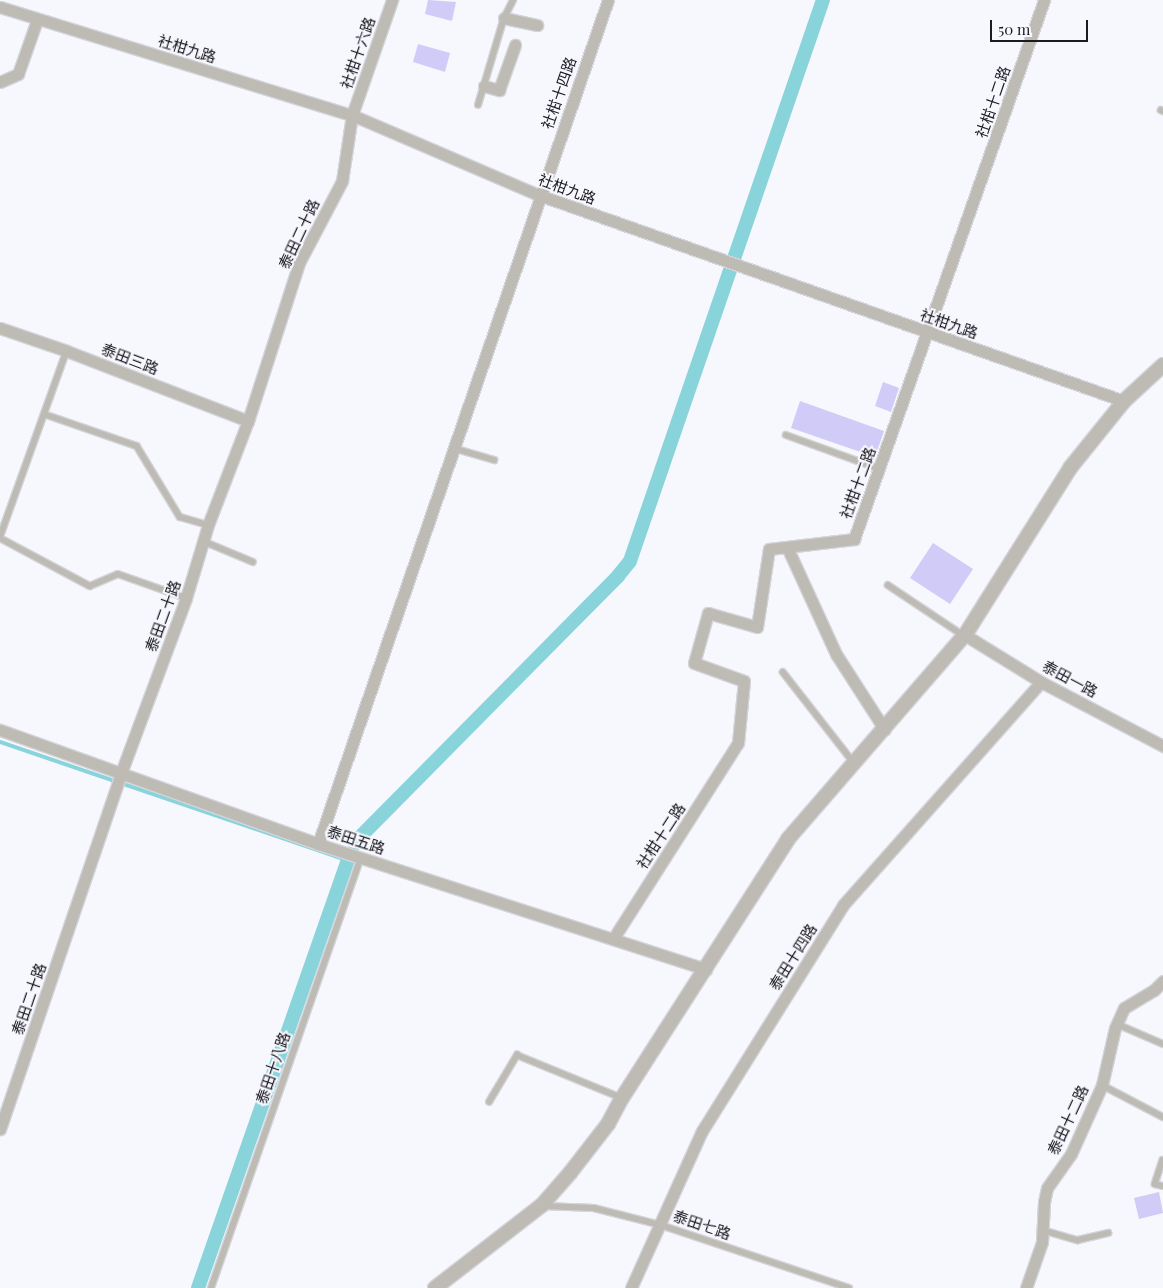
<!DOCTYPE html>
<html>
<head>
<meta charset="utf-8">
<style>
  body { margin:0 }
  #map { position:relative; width:1163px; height:1288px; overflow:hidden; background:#f7f7fe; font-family:"Playfair Display","Noto Sans TC",serif }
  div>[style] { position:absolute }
  .stream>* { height:4px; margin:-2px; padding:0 2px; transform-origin:2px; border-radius:2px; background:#89d4db }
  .canal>* { height:14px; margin:-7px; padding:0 7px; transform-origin:7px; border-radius:7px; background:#89d4db }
  .building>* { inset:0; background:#d1cbf7 }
  .roads { filter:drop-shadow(1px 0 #d4d4da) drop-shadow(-1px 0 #d4d4da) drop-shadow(0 1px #d4d4da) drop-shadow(0 -1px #d4d4da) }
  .service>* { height:5.5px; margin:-2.75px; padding:0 2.75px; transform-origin:2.75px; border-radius:2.75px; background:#bebbb4 }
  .minor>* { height:11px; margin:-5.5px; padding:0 5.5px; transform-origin:5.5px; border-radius:5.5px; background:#bebbb4 }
  .tertiary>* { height:14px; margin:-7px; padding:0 7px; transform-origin:7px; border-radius:7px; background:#bebbb4 }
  span { translate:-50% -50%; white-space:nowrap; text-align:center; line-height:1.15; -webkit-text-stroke:4px #f7f7fe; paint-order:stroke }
  .street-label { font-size:15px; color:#1b1a20 }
  .scale { position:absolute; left:990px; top:20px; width:98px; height:22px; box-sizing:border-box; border:2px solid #1b1a20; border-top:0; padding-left:6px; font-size:15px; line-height:18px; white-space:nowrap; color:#1b1a20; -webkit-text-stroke:4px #f7f7fe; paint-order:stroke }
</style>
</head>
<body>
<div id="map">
  <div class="stream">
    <i style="left:0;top:742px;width:367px;rotate:18.8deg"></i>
  </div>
  <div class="canal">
    <i style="left:355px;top:844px;width:6px;rotate:-59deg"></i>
    <i style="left:358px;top:839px;width:370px;rotate:-45.3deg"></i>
    <i style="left:618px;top:576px;width:19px;rotate:-51deg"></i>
    <i style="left:630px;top:561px;width:593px;rotate:-71.02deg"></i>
    <i style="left:198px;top:1288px;width:454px;rotate:-70.7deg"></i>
  </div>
  <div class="building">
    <i style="clip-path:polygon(428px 0,456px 2px,452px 21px,425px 14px)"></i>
    <i style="clip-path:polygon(418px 44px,450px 53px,445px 72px,413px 62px)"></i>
    <i style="clip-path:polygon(883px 382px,899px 388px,891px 412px,875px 406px)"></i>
    <i style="clip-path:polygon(800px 401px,884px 431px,875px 457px,791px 428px)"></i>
    <i style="clip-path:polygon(933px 543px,973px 569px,950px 604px,910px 578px)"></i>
    <i style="clip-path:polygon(1159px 1192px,1163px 1213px,1139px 1219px,1134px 1198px)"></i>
  </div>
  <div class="roads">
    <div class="service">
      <i style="left:478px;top:105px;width:91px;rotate:-73.4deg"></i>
      <i style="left:504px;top:18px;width:20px;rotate:-63deg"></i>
      <i style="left:1161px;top:110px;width:2px;rotate:27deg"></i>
      <i style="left:67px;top:351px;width:199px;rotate:109.7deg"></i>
      <i style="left:0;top:538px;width:102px;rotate:28.1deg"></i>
      <i style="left:90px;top:586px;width:30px;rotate:-23deg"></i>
      <i style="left:118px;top:574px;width:72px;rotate:19.4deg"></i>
      <i style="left:44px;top:414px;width:98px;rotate:19deg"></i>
      <i style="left:137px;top:446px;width:83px;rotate:58.8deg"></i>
      <i style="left:180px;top:517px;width:29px;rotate:16deg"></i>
      <i style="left:786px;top:435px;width:100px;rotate:19.9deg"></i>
      <i style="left:453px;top:448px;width:43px;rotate:16.3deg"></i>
      <i style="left:203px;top:541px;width:54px;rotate:22.8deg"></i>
      <i style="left:888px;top:585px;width:90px;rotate:33.7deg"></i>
      <i style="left:783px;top:672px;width:115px;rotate:52deg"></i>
      <i style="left:1117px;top:1024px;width:50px;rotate:23.5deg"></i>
      <i style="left:1102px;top:1085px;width:69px;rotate:27.7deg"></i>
      <i style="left:489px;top:1102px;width:55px;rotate:-59.2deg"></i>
      <i style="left:517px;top:1055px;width:113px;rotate:22.3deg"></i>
      <i style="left:1163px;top:1160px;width:25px;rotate:108deg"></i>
      <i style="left:1155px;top:1184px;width:8px;rotate:14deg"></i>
      <i style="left:544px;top:1206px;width:50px;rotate:2.3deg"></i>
      <i style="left:594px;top:1208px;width:69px;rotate:14.2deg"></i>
      <i style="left:661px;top:1225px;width:198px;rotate:18.5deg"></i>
      <i style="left:1042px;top:1230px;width:37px;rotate:16deg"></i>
      <i style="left:1078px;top:1240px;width:31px;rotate:-13deg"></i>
      <i style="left:211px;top:1288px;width:455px;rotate:-70.8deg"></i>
    </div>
    <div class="minor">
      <i style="left:0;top:7px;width:368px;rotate:17.1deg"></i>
      <i style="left:352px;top:115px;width:203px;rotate:23.2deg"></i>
      <i style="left:539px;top:195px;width:620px;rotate:19.4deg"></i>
      <i style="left:504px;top:18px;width:34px;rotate:12deg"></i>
      <i style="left:0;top:82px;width:20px;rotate:-24deg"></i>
      <i style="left:18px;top:74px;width:57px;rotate:-70.6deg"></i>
      <i style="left:484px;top:86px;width:16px;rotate:15deg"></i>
      <i style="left:499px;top:90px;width:48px;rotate:-70.4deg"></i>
      <i style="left:0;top:328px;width:71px;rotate:18.9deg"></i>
      <i style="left:67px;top:351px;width:194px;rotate:21.1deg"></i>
      <i style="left:787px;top:547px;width:118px;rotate:65.4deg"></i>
      <i style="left:836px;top:654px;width:90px;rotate:57.2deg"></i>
      <i style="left:965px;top:635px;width:89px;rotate:31.7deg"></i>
      <i style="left:1041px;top:682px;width:138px;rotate:27.7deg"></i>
      <i style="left:0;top:730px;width:338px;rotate:19.7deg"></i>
      <i style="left:318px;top:844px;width:408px;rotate:17.9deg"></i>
      <i style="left:318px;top:844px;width:892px;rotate:-71.04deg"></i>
      <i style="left:613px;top:939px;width:232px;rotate:-57.5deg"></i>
      <i style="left:738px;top:743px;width:62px;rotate:-84.5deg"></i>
      <i style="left:744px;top:681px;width:53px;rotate:-160.2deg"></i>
      <i style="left:694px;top:663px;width:52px;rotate:-74.4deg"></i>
      <i style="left:708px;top:613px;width:51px;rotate:15.9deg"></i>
      <i style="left:757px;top:627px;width:79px;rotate:-81.3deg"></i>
      <i style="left:769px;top:549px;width:86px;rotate:-6.7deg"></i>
      <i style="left:854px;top:539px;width:572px;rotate:-70.58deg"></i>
      <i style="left:0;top:1129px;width:376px;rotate:-71.2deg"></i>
      <i style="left:121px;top:773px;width:187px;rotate:-69.6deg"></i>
      <i style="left:186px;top:598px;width:76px;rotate:-73.2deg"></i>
      <i style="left:208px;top:525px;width:111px;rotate:-69deg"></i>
      <i style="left:248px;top:421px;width:166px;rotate:-72.1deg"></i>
      <i style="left:299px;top:263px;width:93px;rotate:-62.3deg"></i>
      <i style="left:342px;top:181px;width:67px;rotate:-81.4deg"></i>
      <i style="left:352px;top:115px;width:122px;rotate:-70.8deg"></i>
      <i style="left:631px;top:1288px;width:172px;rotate:-65.7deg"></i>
      <i style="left:702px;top:1131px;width:266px;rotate:-58deg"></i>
      <i style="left:843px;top:905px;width:298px;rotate:-48.4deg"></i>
      <i style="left:1026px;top:1288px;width:49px;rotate:-70.8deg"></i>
      <i style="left:1042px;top:1242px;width:40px;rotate:-87.1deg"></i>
      <i style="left:1044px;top:1202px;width:14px;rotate:-78deg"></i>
      <i style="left:1047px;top:1188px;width:42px;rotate:-54.8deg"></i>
      <i style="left:1071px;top:1154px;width:76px;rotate:-65.8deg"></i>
      <i style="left:1102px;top:1085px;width:58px;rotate:-77.2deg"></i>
      <i style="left:1115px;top:1028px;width:22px;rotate:-66deg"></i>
      <i style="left:1124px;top:1008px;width:35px;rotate:-31deg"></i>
      <i style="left:1154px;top:990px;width:13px;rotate:-45deg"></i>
    </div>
    <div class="tertiary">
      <i style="left:435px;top:1288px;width:135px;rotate:-37.8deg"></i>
      <i style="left:542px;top:1205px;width:43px;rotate:-48.8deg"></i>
      <i style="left:570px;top:1173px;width:62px;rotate:-52.2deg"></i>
      <i style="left:608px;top:1124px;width:30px;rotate:-62deg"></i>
      <i style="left:622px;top:1098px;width:308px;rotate:-57.3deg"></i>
      <i style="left:788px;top:839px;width:270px;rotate:-49.1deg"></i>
      <i style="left:965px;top:635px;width:197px;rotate:-57.8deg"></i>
      <i style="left:1070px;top:468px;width:86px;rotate:-51.1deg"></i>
      <i style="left:1124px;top:401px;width:53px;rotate:-42.7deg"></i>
    </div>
  </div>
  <div class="street-label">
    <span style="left:187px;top:49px;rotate:17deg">社柑九路</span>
    <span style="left:358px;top:53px;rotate:-71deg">社柑十六路</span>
    <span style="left:559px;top:93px;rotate:-71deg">社柑十四路</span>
    <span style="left:993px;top:102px;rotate:-71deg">社柑十二路</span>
    <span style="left:567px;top:189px;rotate:20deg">社柑九路</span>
    <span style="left:299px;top:234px;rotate:-65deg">泰田二十路</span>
    <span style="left:949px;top:324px;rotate:19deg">社柑九路</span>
    <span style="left:130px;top:359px;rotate:21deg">泰田三路</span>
    <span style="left:858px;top:483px;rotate:-70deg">社柑十二路</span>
    <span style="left:163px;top:616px;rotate:-70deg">泰田二十路</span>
    <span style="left:1070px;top:679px;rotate:28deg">泰田一路</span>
    <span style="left:661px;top:836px;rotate:-57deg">社柑十二路</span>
    <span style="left:356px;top:840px;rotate:18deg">泰田五路</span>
    <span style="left:793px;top:957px;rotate:-58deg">泰田十四路</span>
    <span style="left:29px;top:999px;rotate:-71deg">泰田二十路</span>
    <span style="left:273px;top:1068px;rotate:-71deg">泰田十八路</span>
    <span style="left:1068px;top:1120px;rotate:-65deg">泰田十二路</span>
    <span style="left:702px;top:1225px;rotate:19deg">泰田七路</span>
  </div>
  <div class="scale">50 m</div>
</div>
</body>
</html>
